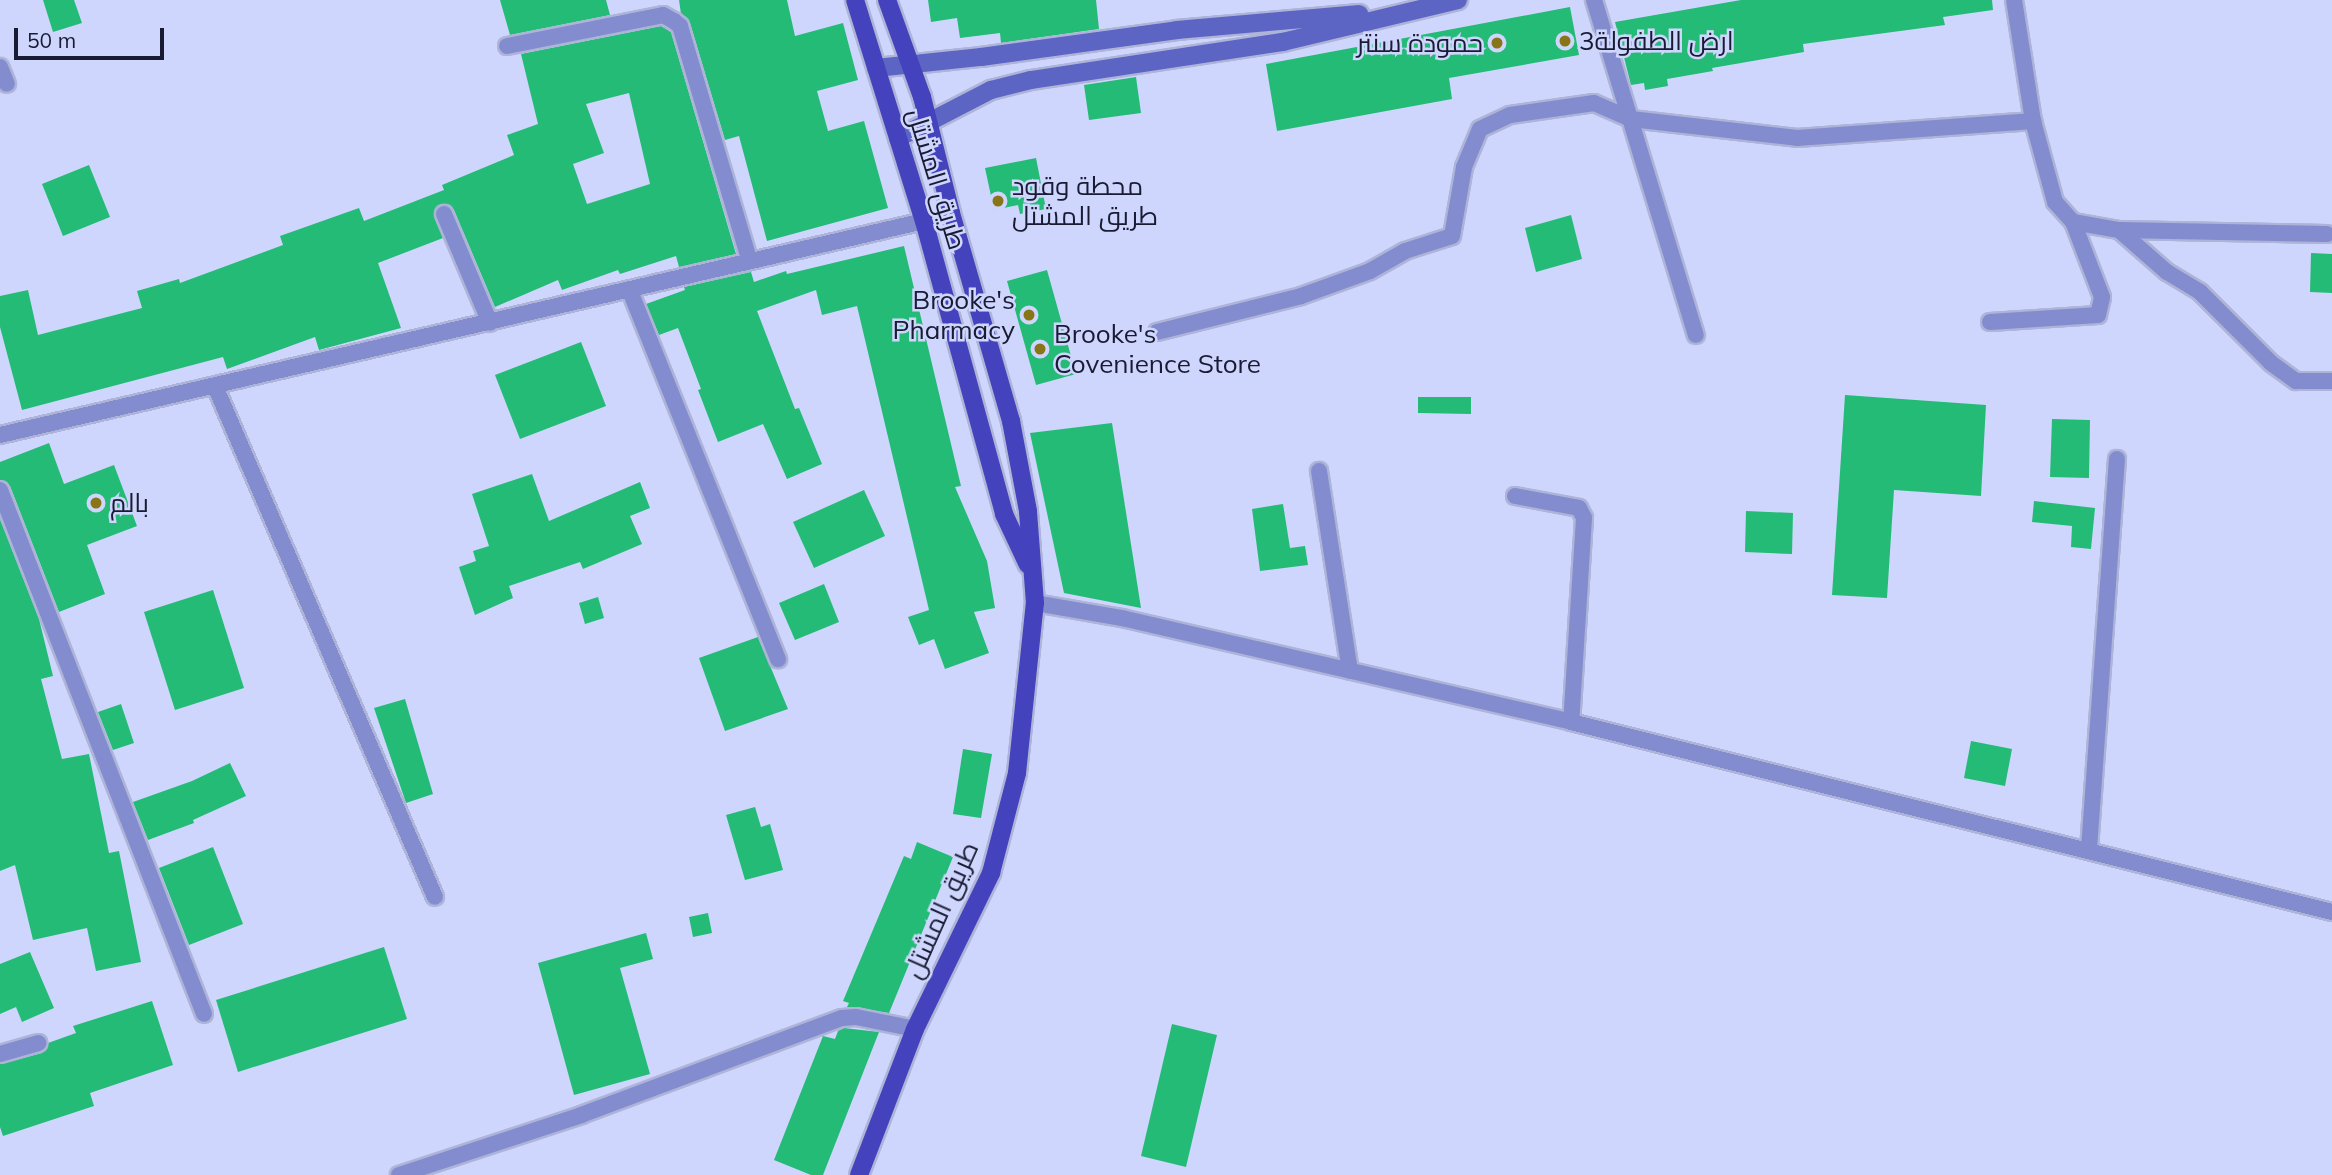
<!DOCTYPE html>
<html>
<head>
<meta charset="utf-8">
<style>
  body { margin:0 }
  #map { position:relative; width:2332px; height:1175px; overflow:hidden; background:#cfd6fd; font-family:Mulish,Cairo,sans-serif }
  div>[style] { position:absolute }
  .building>* { inset:0; background:#24bb76 }
  .roads { filter:drop-shadow(2px 0 #aeb4d8) drop-shadow(-2px 0 #aeb4d8) drop-shadow(0 2px #aeb4d8) drop-shadow(0 -2px #aeb4d8) }
  .minor>* { height:16px; margin:-8px; padding:0 8px; transform-origin:8px; border-radius:8px; background:#838cce }
  .secondary>* { height:18px; margin:-9px; padding:0 9px; transform-origin:9px; border-radius:9px; background:#5c64c4 }
  .primary>* { height:18px; margin:-9px; padding:0 9px; transform-origin:9px; border-radius:9px; background:#4442bc }
  .dots>* { width:19px; height:19px; translate:-50% -50%; box-sizing:border-box; border:4px solid #cfd6fd; border-radius:50% }
  span { translate:-50% -50%; white-space:nowrap; text-align:center; line-height:1.15; -webkit-text-stroke:5px #cfd6fd; paint-order:stroke }
  .poi-label { font-size:26px; color:#181b32 }
  .left { translate:0 -50%; text-align:left }
  .right { translate:-100% -50%; text-align:right }
  .street-label { font-size:26px; color:#181b32 }
  .scale { position:absolute; left:14px; top:28px; width:150px; height:32px; box-sizing:border-box; border:4px solid #181b32; border-top:0; padding-left:9px; font-size:21px; line-height:24px; white-space:nowrap; color:#181b32; -webkit-text-stroke:5px #cfd6fd; paint-order:stroke }
</style>
</head>
<body>
<div id="map">
  <div class="building">
    <i style="clip-path:polygon(43px 0,74px 0,82px 23px,53px 32px)"></i>
    <i style="clip-path:polygon(500px 0,606px 0,610px 15px,510px 35px)"></i>
    <i style="clip-path:polygon(679px 0,787px 0,795px 36px,843px 23px,858px 80px,817px 91px,828px 131px,864px 121px,888px 208px,767px 241px,739px 136px,725px 140px,690px 23px,681px 14px)"></i>
    <i style="clip-path:polygon(928px 0,1096px 0,1099px 29px,1001px 43px,1000px 33px,960px 38px,957px 18px,931px 22px)"></i>
    <i style="clip-path:polygon(1741px 0,1992px 0,1993px 10px,1943px 17px,1945px 25px,1803px 44px,1804px 52px,1712px 68px,1713px 71px,1667px 79px,1668px 86px,1645px 90px,1644px 83px,1631px 85px,1615px 22px)"></i>
    <i style="clip-path:polygon(1570px 7px,1579px 55px,1449px 78px,1452px 99px,1277px 131px,1266px 64px)"></i>
    <i style="clip-path:polygon(evenodd,661px 26px,671px 32px,736px 254px,679px 267px,676px 256px,620px 274px,618px 270px,562px 290px,558px 280px,495px 307px,454px 210px,450px 205px,441px 204px,434px 213px,443px 238px,378px 263px,401px 328px,319px 350px,315px 337px,227px 369px,223px 357px,22px 410px,0 327px,0 296px,28px 290px,38px 335px,142px 308px,137px 291px,179px 279px,180px 283px,283px 245px,280px 236px,359px 208px,364px 221px,444px 190px,442px 185px,514px 155px,507px 135px,538px 124px,521px 54px,661px 26px,629px 93px,650px 184px,587px 204px,573px 164px,604px 153px,586px 104px,629px 93px)"></i>
    <i style="clip-path:polygon(1136px 77px,1141px 113px,1089px 120px,1084px 85px)"></i>
    <i style="clip-path:polygon(1036px 158px,1046px 209px,1020px 214px,1018px 205px,994px 210px,985px 168px)"></i>
    <i style="clip-path:polygon(89px 165px,110px 217px,63px 236px,42px 184px)"></i>
    <i style="clip-path:polygon(1571px 215px,1582px 259px,1536px 272px,1525px 228px)"></i>
    <i style="clip-path:polygon(904px 246px,961px 486px,955px 487px,987px 561px,995px 608px,974px 612px,989px 653px,945px 669px,934px 639px,919px 645px,908px 617px,929px 610px,857px 306px,822px 315px,816px 290px,757px 311px,795px 409px,799px 408px,822px 464px,787px 479px,763px 424px,718px 442px,698px 390px,701px 389px,678px 328px,659px 335px,646px 304px,685px 290px,684px 287px,751px 272px,754px 282px,786px 271px,787px 274px)"></i>
    <i style="clip-path:polygon(2311px 253px,2332px 254px,2332px 293px,2310px 292px)"></i>
    <i style="clip-path:polygon(1047px 270px,1076px 374px,1036px 385px,1007px 281px)"></i>
    <i style="clip-path:polygon(581px 342px,606px 406px,520px 439px,495px 375px)"></i>
    <i style="clip-path:polygon(1845px 395px,1986px 405px,1981px 496px,1894px 490px,1887px 598px,1832px 595px)"></i>
    <i style="clip-path:polygon(1418px 397px,1471px 397px,1471px 414px,1418px 413px)"></i>
    <i style="clip-path:polygon(2052px 419px,2090px 420px,2089px 478px,2050px 477px)"></i>
    <i style="clip-path:polygon(1112px 423px,1141px 608px,1064px 593px,1030px 433px)"></i>
    <i style="clip-path:polygon(49px 443px,64px 484px,114px 465px,137px 526px,87px 545px,105px 594px,59px 612px,10px 486px,0 480px,0 462px)"></i>
    <i style="clip-path:polygon(532px 474px,549px 521px,640px 482px,650px 508px,630px 516px,642px 544px,583px 569px,580px 562px,509px 586px,513px 598px,475px 615px,459px 567px,476px 561px,473px 551px,489px 546px,472px 494px)"></i>
    <i style="clip-path:polygon(864px 490px,885px 536px,814px 568px,793px 522px)"></i>
    <i style="clip-path:polygon(2034px 501px,2095px 508px,2091px 549px,2071px 547px,2072px 526px,2032px 522px)"></i>
    <i style="clip-path:polygon(1283px 504px,1290px 548px,1305px 546px,1308px 565px,1260px 571px,1252px 509px)"></i>
    <i style="clip-path:polygon(1746px 511px,1793px 513px,1792px 554px,1745px 552px)"></i>
    <i style="clip-path:polygon(0 519px,39px 619px,53px 676px,41px 679px,62px 759px,89px 754px,109px 853px,119px 851px,141px 962px,96px 971px,87px 928px,33px 940px,15px 865px,0 871px)"></i>
    <i style="clip-path:polygon(824px 584px,839px 622px,795px 640px,779px 603px)"></i>
    <i style="clip-path:polygon(213px 590px,244px 688px,175px 710px,144px 612px)"></i>
    <i style="clip-path:polygon(598px 597px,604px 618px,585px 624px,579px 603px)"></i>
    <i style="clip-path:polygon(758px 637px,788px 709px,725px 731px,699px 658px)"></i>
    <i style="clip-path:polygon(405px 699px,433px 794px,406px 803px,374px 708px)"></i>
    <i style="clip-path:polygon(121px 704px,134px 743px,113px 750px,98px 712px)"></i>
    <i style="clip-path:polygon(1971px 741px,2012px 749px,2005px 786px,1964px 778px)"></i>
    <i style="clip-path:polygon(963px 749px,992px 754px,981px 818px,953px 814px)"></i>
    <i style="clip-path:polygon(230px 763px,246px 796px,193px 820px,194px 823px,148px 840px,133px 802px,192px 781px)"></i>
    <i style="clip-path:polygon(755px 807px,761px 827px,770px 824px,783px 870px,745px 880px,726px 815px)"></i>
    <i style="clip-path:polygon(917px 842px,953px 857px,889px 1013px,847px 1007px,849px 1003px,843px 1001px,904px 856px,911px 859px)"></i>
    <i style="clip-path:polygon(213px 847px,243px 924px,189px 945px,159px 868px)"></i>
    <i style="clip-path:polygon(708px 913px,712px 933px,693px 937px,689px 917px)"></i>
    <i style="clip-path:polygon(646px 933px,653px 959px,620px 968px,650px 1074px,574px 1095px,538px 963px)"></i>
    <i style="clip-path:polygon(384px 947px,407px 1019px,238px 1072px,216px 1000px)"></i>
    <i style="clip-path:polygon(30px 952px,54px 1008px,22px 1022px,16px 1007px,0 1014px,0 964px)"></i>
    <i style="clip-path:polygon(152px 1001px,173px 1065px,90px 1093px,94px 1106px,3px 1136px,0 1127px,0 1064px,42px 1053px,48px 1043px,76px 1033px,73px 1026px)"></i>
    <i style="clip-path:polygon(1172px 1024px,1217px 1035px,1186px 1167px,1141px 1156px)"></i>
    <i style="clip-path:polygon(844px 1028px,879px 1032px,823px 1175px,811px 1175px,774px 1160px,823px 1036px,835px 1039px,838px 1031px)"></i>
  </div>
  <div class="roads">
    <div class="minor">
      <i style="left:1594px;top:0;width:350px;rotate:73.1deg"></i>
      <i style="left:507px;top:46px;width:159px;rotate:-11.2deg"></i>
      <i style="left:663px;top:15px;width:13px;rotate:29deg"></i>
      <i style="left:674px;top:21px;width:8px;rotate:40deg"></i>
      <i style="left:680px;top:26px;width:243px;rotate:73.5deg"></i>
      <i style="left:0;top:67px;width:18px;rotate:68deg"></i>
      <i style="left:444px;top:214px;width:118px;rotate:67.1deg"></i>
      <i style="left:2073px;top:222px;width:47px;rotate:9.9deg"></i>
      <i style="left:2119px;top:230px;width:208px;rotate:1.1deg"></i>
      <i style="left:2119px;top:230px;width:64px;rotate:41.2deg"></i>
      <i style="left:2167px;top:272px;width:39px;rotate:31deg"></i>
      <i style="left:2200px;top:292px;width:100px;rotate:45deg"></i>
      <i style="left:2271px;top:363px;width:31px;rotate:36deg"></i>
      <i style="left:2296px;top:381px;width:36px"></i>
      <i style="left:630px;top:291px;width:397px;rotate:68.1deg"></i>
      <i style="left:1990px;top:322px;width:108px;rotate:-3.7deg"></i>
      <i style="left:2098px;top:315px;width:18px;rotate:-77deg"></i>
      <i style="left:2102px;top:297px;width:80px;rotate:-111.1deg"></i>
      <i style="left:2073px;top:222px;width:27px;rotate:-132deg"></i>
      <i style="left:2055px;top:202px;width:84px;rotate:-105.2deg"></i>
      <i style="left:2033px;top:121px;width:122px;rotate:-98.9deg"></i>
      <i style="left:1157px;top:332px;width:148px;rotate:-14deg"></i>
      <i style="left:1301px;top:296px;width:73px;rotate:-19.9deg"></i>
      <i style="left:1370px;top:271px;width:40px;rotate:-29.7deg"></i>
      <i style="left:1405px;top:251px;width:49px;rotate:-17.7deg"></i>
      <i style="left:1452px;top:236px;width:70px;rotate:-80.1deg"></i>
      <i style="left:1464px;top:167px;width:41px;rotate:-67.2deg"></i>
      <i style="left:1480px;top:129px;width:33px;rotate:-25deg"></i>
      <i style="left:1510px;top:115px;width:85px;rotate:-8.1deg"></i>
      <i style="left:1594px;top:103px;width:40px;rotate:23.4deg"></i>
      <i style="left:1631px;top:119px;width:167px;rotate:6.5deg"></i>
      <i style="left:1797px;top:138px;width:237px;rotate:-4.1deg"></i>
      <i style="left:215px;top:386px;width:556px;rotate:66.71deg"></i>
      <i style="left:0;top:435px;width:948px;rotate:-13.04deg"></i>
      <i style="left:1319px;top:471px;width:202px;rotate:81.2deg"></i>
      <i style="left:0;top:490px;width:562px;rotate:68.73deg"></i>
      <i style="left:1515px;top:496px;width:65px;rotate:10.6deg"></i>
      <i style="left:1579px;top:508px;width:11px;rotate:63deg"></i>
      <i style="left:1584px;top:518px;width:204px;rotate:93.6deg"></i>
      <i style="left:1035px;top:603px;width:88px;rotate:9.8deg"></i>
      <i style="left:1122px;top:618px;width:461px;rotate:13deg"></i>
      <i style="left:1571px;top:722px;width:784px;rotate:14.02deg"></i>
      <i style="left:2089px;top:849px;width:391px;rotate:-85.9deg"></i>
      <i style="left:0;top:1054px;width:40px;rotate:-16deg"></i>
      <i style="left:399px;top:1175px;width:192px;rotate:-18.2deg"></i>
      <i style="left:581px;top:1115px;width:278px;rotate:-20.4deg"></i>
      <i style="left:842px;top:1018px;width:14px;rotate:-4deg"></i>
      <i style="left:856px;top:1017px;width:60px;rotate:11.5deg"></i>
    </div>
    <div class="secondary">
      <i style="left:876px;top:68px;width:106px;rotate:-6deg"></i>
      <i style="left:981px;top:57px;width:198px;rotate:-7.8deg"></i>
      <i style="left:1177px;top:30px;width:183px;rotate:-5deg"></i>
      <i style="left:898px;top:138px;width:105px;rotate:-27.3deg"></i>
      <i style="left:991px;top:90px;width:41px;rotate:-14deg"></i>
      <i style="left:1031px;top:80px;width:255px;rotate:-8.6deg"></i>
      <i style="left:1283px;top:42px;width:180px;rotate:-13.5deg"></i>
    </div>
    <div class="primary">
      <i style="left:855px;top:0;width:232px;rotate:72.7deg"></i>
      <i style="left:924px;top:221px;width:304px;rotate:74.7deg"></i>
      <i style="left:1004px;top:514px;width:56px;rotate:64.8deg"></i>
      <i style="left:859px;top:1175px;width:156px;rotate:-69deg"></i>
      <i style="left:915px;top:1029px;width:174px;rotate:-64deg"></i>
      <i style="left:991px;top:873px;width:103px;rotate:-75.4deg"></i>
      <i style="left:1017px;top:773px;width:171px;rotate:-84deg"></i>
      <i style="left:1035px;top:603px;width:92px;rotate:-94.4deg"></i>
      <i style="left:1028px;top:511px;width:92px;rotate:-100.7deg"></i>
      <i style="left:1011px;top:421px;width:216px;rotate:-106.1deg"></i>
      <i style="left:951px;top:213px;width:120px;rotate:-104deg"></i>
      <i style="left:922px;top:97px;width:103px;rotate:-109.8deg"></i>
    </div>
  </div>
  <div class="dots">
    <i style="left:1565px;top:41px;background:#887518"></i>
    <i style="left:1497px;top:43px;background:#887518"></i>
    <i style="left:998px;top:201px;background:#887518"></i>
    <i style="left:1029px;top:315px;background:#887518"></i>
    <i style="left:1040px;top:349px;background:#887518"></i>
    <i style="left:96px;top:503px;background:#887518"></i>
  </div>
  <div class="poi-label">
    <span class="left" style="left:1579px;top:41px">ارض الطفولة3</span>
    <span class="right" style="left:1483px;top:43px">حمودة سنتر</span>
    <span class="left" style="left:1012px;top:201px">محطة وقود<br>طريق المشتل</span>
    <span class="right" style="left:1015px;top:315px">Brooke's<br>Pharmacy</span>
    <span class="left" style="left:1054px;top:349px">Brooke's<br>Covenience Store</span>
    <span class="left" style="left:110px;top:503px">بالم</span>
  </div>
  <div class="street-label">
    <span style="left:937px;top:179px;rotate:73deg">طريق المشتل</span>
    <span style="left:941px;top:910px;rotate:-66deg">طريق المشتل</span>
  </div>
  <div class="scale">50 m</div>
</div>
</body>
</html>
